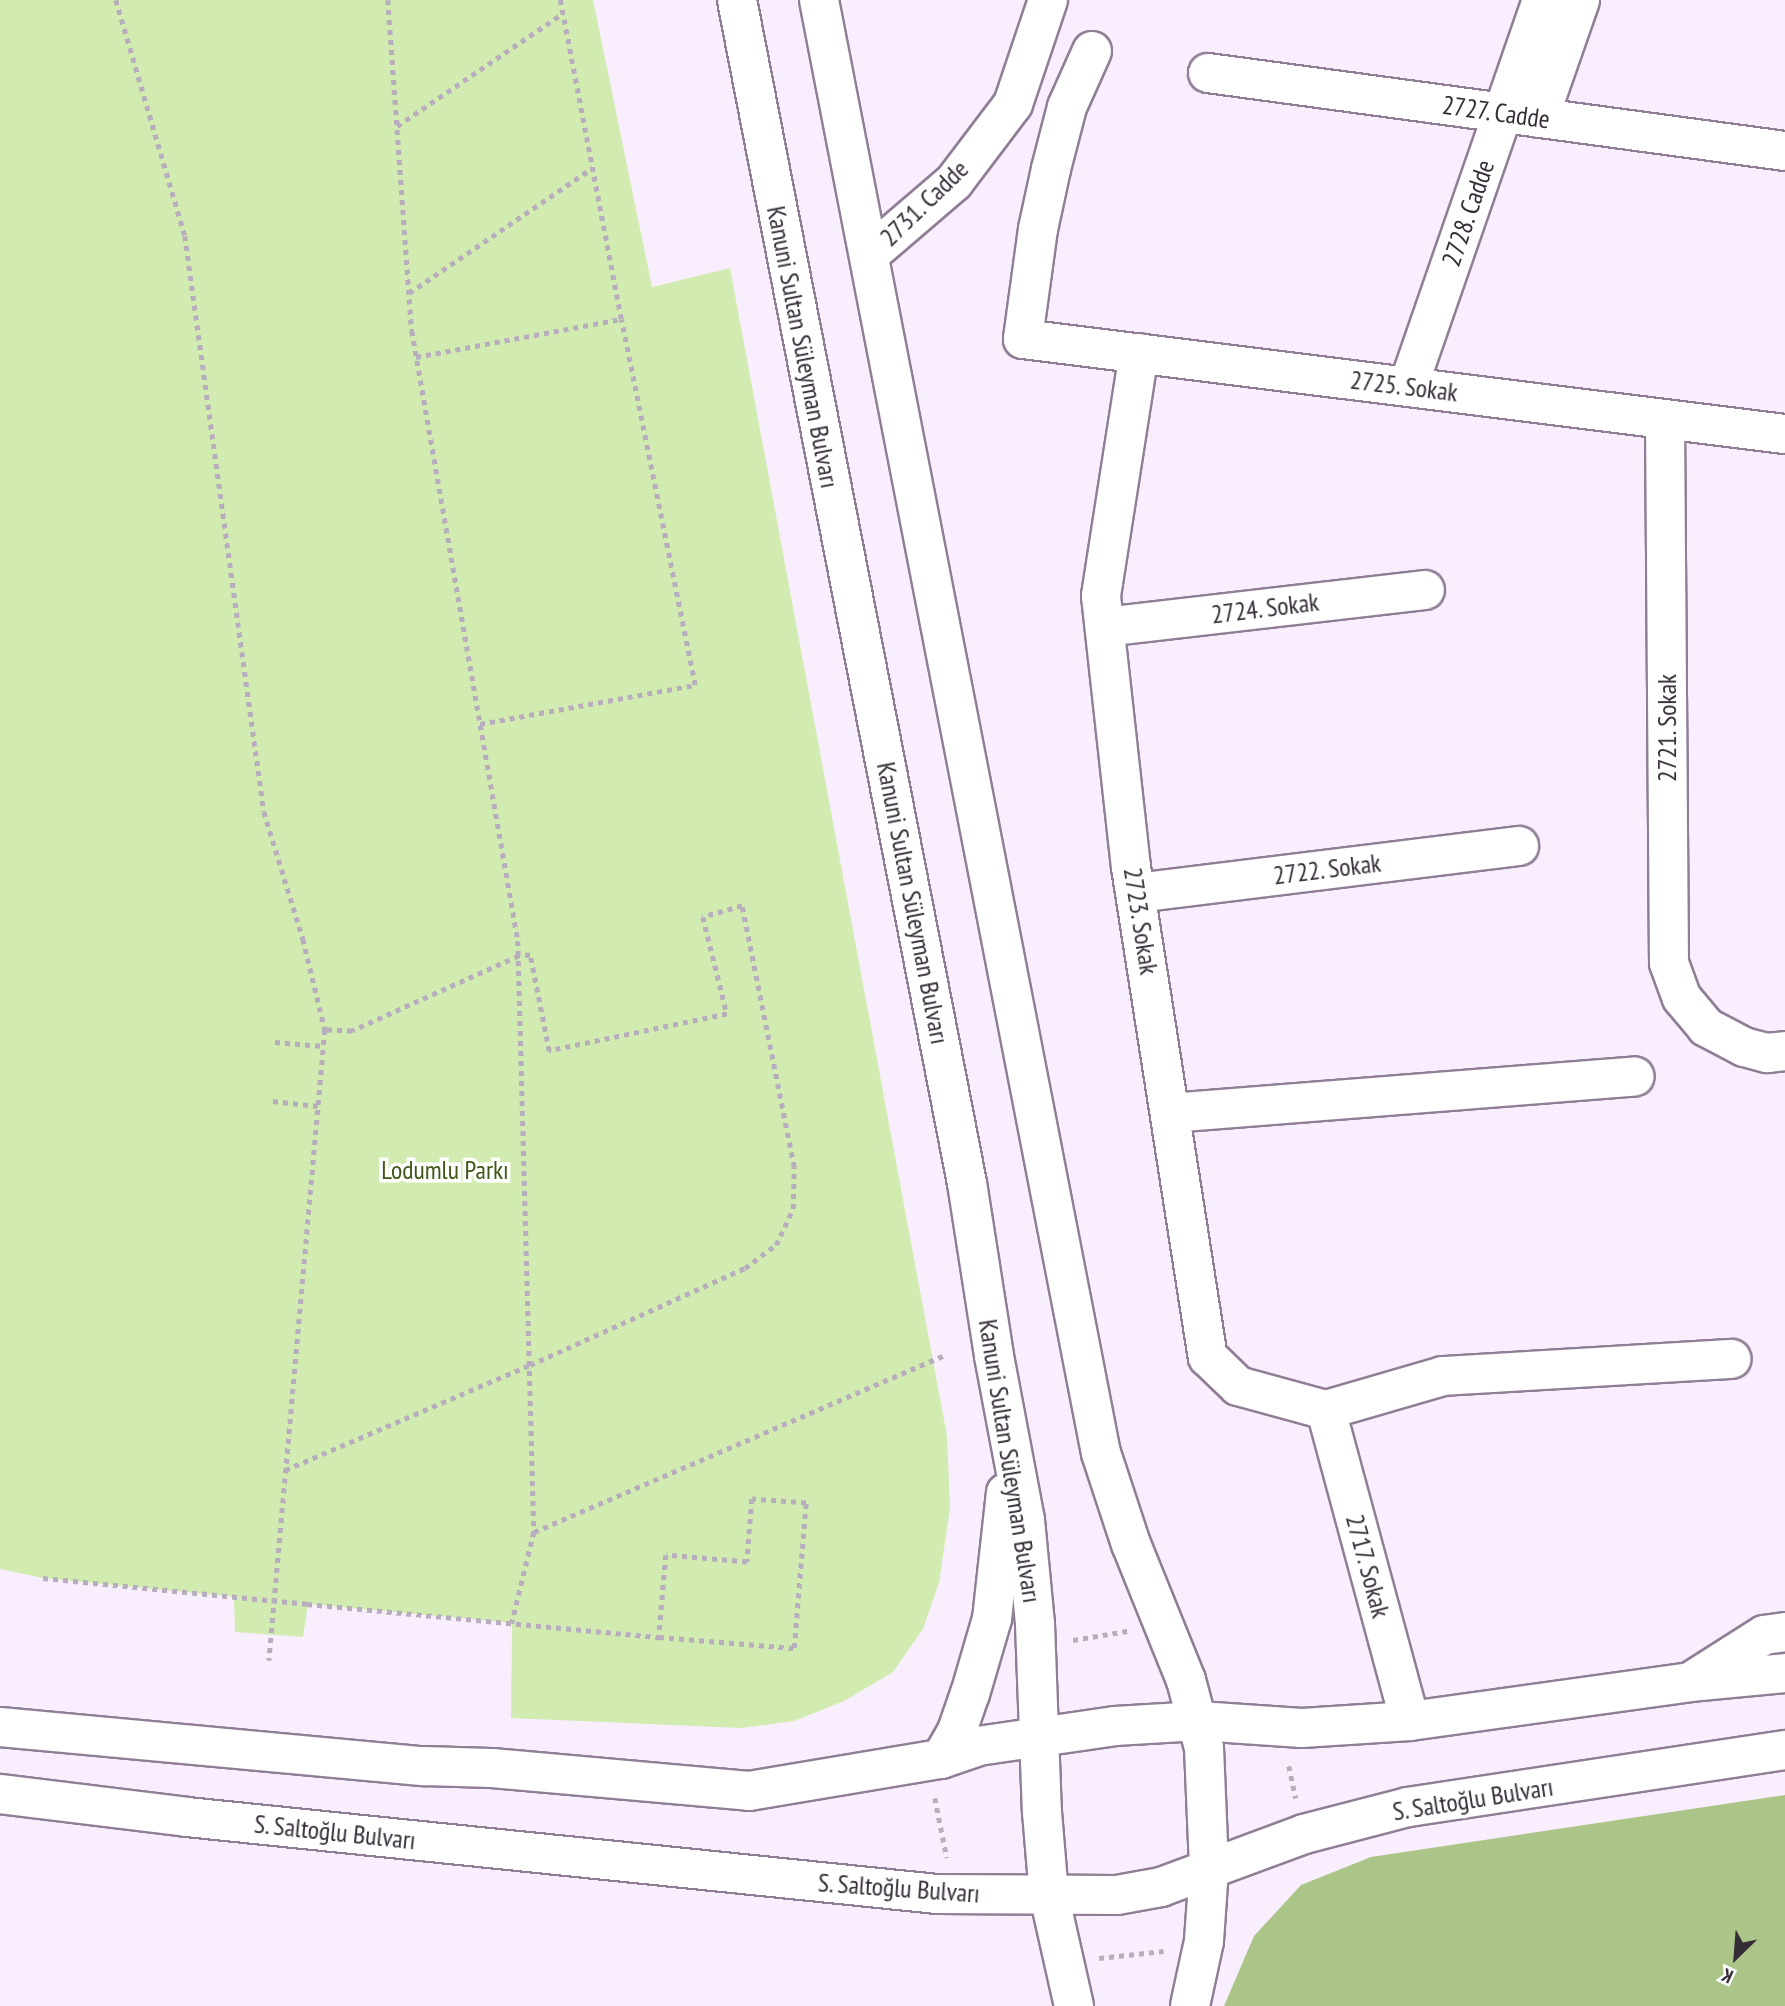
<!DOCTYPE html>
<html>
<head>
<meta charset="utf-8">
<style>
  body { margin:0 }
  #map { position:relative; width:1785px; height:2006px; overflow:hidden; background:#f9eefe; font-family:"PT Sans Narrow",sans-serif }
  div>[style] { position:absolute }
  .green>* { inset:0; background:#d2ebb1 }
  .forest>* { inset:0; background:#abc588 }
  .path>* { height:4.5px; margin-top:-2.25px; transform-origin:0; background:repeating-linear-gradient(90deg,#b7adbc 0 5px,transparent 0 10px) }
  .roads { filter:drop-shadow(2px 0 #8f7e96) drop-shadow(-2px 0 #8f7e96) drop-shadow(0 2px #8f7e96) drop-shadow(0 -2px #8f7e96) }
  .minor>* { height:38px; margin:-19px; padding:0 19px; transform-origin:19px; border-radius:19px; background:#fff }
  .major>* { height:38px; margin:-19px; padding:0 19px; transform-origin:19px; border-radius:19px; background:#fff }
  span { translate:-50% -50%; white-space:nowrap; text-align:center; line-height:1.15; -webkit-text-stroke:7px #fff; paint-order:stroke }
  .street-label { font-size:26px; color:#342c37 }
  .park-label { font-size:26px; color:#405716 }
  .north { position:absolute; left:1701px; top:1922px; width:70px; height:70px; -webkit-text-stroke:5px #fff; paint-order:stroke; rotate:205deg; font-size:19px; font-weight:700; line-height:28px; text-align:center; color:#342c37 }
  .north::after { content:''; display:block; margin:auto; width:24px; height:32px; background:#342c37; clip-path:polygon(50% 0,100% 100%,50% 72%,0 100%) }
</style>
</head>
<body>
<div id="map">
  <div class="green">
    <i style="clip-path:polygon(0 0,593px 0,652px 287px,730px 268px,947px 1436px,950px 1508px,939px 1583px,923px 1629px,893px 1672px,844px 1701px,794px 1721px,741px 1728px,511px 1718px,512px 1623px,308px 1604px,303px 1637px,235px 1632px,234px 1597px,43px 1578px,0 1569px)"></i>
  </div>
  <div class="forest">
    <i style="clip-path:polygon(1785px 1795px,1785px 2006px,1224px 2006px,1254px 1936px,1301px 1885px,1371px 1857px)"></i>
  </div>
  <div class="path">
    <i style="left:116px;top:0;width:246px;rotate:73.7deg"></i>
    <i style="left:185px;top:236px;width:581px;rotate:82.19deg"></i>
    <i style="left:264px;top:812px;width:133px;rotate:72.9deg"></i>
    <i style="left:303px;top:939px;width:94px;rotate:76.4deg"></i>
    <i style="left:325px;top:1030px;width:633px;rotate:95.07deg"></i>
    <i style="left:388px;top:0;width:332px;rotate:85.9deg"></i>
    <i style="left:412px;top:331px;width:619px;rotate:80.14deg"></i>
    <i style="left:518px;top:941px;width:591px;rotate:88.45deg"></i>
    <i style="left:534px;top:1532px;width:94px;rotate:103.6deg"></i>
    <i style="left:397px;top:126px;width:201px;rotate:-34.2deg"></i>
    <i style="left:409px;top:293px;width:222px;rotate:-34.3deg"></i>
    <i style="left:416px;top:357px;width:208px;rotate:-10.5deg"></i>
    <i style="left:621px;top:319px;width:325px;rotate:-100.8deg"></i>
    <i style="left:480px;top:724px;width:219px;rotate:-10.3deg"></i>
    <i style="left:695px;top:685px;width:373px;rotate:-101.4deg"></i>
    <i style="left:275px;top:1042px;width:48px;rotate:4.8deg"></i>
    <i style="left:273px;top:1101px;width:45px;rotate:6.3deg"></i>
    <i style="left:285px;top:1470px;width:267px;rotate:-23.2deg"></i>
    <i style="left:530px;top:1365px;width:236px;rotate:-24.3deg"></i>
    <i style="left:745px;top:1268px;width:39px;rotate:-37deg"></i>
    <i style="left:776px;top:1245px;width:40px;rotate:-65deg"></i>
    <i style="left:793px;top:1209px;width:42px;rotate:-88.6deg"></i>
    <i style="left:794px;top:1167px;width:266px;rotate:-101.3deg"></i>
    <i style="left:742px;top:906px;width:41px;rotate:164.2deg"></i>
    <i style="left:703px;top:917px;width:100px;rotate:76.1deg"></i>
    <i style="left:727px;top:1014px;width:182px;rotate:168.3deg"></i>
    <i style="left:549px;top:1051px;width:98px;rotate:-101.2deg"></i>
    <i style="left:530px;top:955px;width:11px;rotate:175deg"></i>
    <i style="left:519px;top:956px;width:183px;rotate:155.8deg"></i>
    <i style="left:352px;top:1031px;width:27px;rotate:-178deg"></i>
    <i style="left:534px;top:1532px;width:447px;rotate:-23.3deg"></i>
    <i style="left:43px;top:1578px;width:265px;rotate:5.6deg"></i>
    <i style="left:307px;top:1604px;width:354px;rotate:5.4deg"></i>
    <i style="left:659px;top:1637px;width:135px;rotate:4.7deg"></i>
    <i style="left:794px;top:1648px;width:145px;rotate:-85.3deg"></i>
    <i style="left:806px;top:1503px;width:54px;rotate:-175.8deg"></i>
    <i style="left:752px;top:1499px;width:63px;rotate:94.5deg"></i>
    <i style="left:747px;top:1562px;width:81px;rotate:-175.1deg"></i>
    <i style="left:666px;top:1555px;width:82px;rotate:94.9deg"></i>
    <i style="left:1073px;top:1640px;width:55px;rotate:-9.5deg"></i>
    <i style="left:1289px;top:1766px;width:33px;rotate:78deg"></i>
    <i style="left:935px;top:1798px;width:61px;rotate:78.7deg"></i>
    <i style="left:1099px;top:1958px;width:65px;rotate:-6.1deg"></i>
  </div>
  <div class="roads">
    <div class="minor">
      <i style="left:1092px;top:51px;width:61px;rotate:114.1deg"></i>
      <i style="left:1067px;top:107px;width:64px;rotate:104.5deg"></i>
      <i style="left:1051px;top:169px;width:61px;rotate:102.2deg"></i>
      <i style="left:1038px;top:229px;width:111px;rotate:97.8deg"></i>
      <i style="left:1023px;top:339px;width:768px;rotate:7.11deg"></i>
      <i style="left:1208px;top:73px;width:582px;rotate:7.7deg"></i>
      <i style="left:1539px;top:118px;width:125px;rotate:-70.8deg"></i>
      <i style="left:870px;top:254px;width:111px;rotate:-40.6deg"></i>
      <i style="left:954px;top:182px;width:98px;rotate:-52.9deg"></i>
      <i style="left:1013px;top:104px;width:110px;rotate:-71.4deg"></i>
      <i style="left:1139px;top:353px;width:246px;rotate:98.9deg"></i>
      <i style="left:1101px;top:596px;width:273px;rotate:83.7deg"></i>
      <i style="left:1131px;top:867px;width:496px;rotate:81.1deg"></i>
      <i style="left:1208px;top:1357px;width:42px;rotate:44deg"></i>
      <i style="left:1238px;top:1386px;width:91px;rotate:15.3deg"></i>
      <i style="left:1408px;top:387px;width:410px;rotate:-70.9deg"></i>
      <i style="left:1665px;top:419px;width:544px;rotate:89.58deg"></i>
      <i style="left:1669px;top:963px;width:37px;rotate:70deg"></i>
      <i style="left:1682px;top:998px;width:38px;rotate:50deg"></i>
      <i style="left:1706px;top:1027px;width:43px;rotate:27.8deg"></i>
      <i style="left:1744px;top:1047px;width:24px;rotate:15deg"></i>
      <i style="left:1767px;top:1053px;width:18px;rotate:-6deg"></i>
      <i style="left:1105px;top:627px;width:322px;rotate:-6.6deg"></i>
      <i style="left:1136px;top:893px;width:386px;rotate:-7deg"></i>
      <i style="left:1170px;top:1113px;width:466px;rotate:-4.5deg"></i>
      <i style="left:1326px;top:1410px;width:122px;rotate:-16.2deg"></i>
      <i style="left:1443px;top:1376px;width:289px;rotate:-3.4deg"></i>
      <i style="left:1326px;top:1410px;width:322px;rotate:74.9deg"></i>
      <i style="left:1690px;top:1682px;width:88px;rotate:-32.4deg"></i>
      <i style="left:1764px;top:1635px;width:21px;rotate:-8deg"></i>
    </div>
    <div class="major">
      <i style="left:737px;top:0;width:1205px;rotate:79deg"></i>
      <i style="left:967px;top:1183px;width:175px;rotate:81.1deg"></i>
      <i style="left:994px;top:1356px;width:167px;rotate:79.3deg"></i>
      <i style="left:1025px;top:1520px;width:104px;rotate:84.5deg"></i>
      <i style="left:1035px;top:1624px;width:188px;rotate:87.9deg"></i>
      <i style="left:1042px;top:1812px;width:83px;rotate:85.2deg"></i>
      <i style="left:1049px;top:1895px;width:114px;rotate:77.3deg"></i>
      <i style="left:819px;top:0;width:1480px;rotate:79.02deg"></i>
      <i style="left:1101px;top:1453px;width:96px;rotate:71.8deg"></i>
      <i style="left:1131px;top:1544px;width:147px;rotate:68deg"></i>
      <i style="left:1186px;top:1680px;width:70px;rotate:75.2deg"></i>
      <i style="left:1204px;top:1748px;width:121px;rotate:87.6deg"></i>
      <i style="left:1209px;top:1869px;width:72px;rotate:94deg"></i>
      <i style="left:1204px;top:1941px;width:66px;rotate:102.2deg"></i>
      <i style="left:0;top:1727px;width:426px;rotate:5.3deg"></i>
      <i style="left:424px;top:1766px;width:68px;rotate:1.7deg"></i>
      <i style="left:492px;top:1768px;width:258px;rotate:5.1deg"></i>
      <i style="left:749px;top:1791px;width:195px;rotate:-9.5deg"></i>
      <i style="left:941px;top:1759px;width:39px;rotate:-19deg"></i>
      <i style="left:978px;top:1746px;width:138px;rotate:-8.3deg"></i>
      <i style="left:1115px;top:1726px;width:84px;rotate:-3.4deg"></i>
      <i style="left:1199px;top:1721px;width:103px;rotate:3.9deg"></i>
      <i style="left:1302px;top:1728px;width:108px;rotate:-3.7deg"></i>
      <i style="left:1410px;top:1721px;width:283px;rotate:-7.9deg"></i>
      <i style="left:1690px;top:1682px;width:95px;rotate:-5.4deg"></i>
      <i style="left:941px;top:1759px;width:32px;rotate:-60deg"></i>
      <i style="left:957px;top:1731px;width:39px;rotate:-71deg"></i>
      <i style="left:970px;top:1694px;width:78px;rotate:-73.7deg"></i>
      <i style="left:992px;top:1619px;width:127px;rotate:-83.7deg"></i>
      <i style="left:0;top:1794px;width:188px;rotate:7deg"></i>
      <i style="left:187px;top:1817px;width:754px;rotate:5.86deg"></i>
      <i style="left:937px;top:1894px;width:180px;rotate:0.3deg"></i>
      <i style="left:1117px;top:1895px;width:45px;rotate:-10.3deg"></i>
      <i style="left:1161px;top:1887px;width:153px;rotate:-20.3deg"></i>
      <i style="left:1304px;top:1834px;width:107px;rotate:-14.6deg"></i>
      <i style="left:1408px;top:1807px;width:381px;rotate:-8.6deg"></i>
    </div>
  </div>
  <div class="street-label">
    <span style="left:1496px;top:112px;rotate:8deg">2727. Cadde</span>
    <span style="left:924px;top:203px;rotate:-44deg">2731. Cadde</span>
    <span style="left:1468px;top:213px;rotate:-71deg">2728. Cadde</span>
    <span style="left:803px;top:347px;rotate:79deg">Kanuni Sultan Süleyman Bulvarı</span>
    <span style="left:1404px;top:386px;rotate:7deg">2725. Sokak</span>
    <span style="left:1265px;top:608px;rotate:-7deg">2724. Sokak</span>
    <span style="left:1667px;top:728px;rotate:-90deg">2721. Sokak</span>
    <span style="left:1327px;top:869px;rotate:-7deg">2722. Sokak</span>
    <span style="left:913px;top:903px;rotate:79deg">Kanuni Sultan Süleyman Bulvarı</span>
    <span style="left:1141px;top:921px;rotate:81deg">2723. Sokak</span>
    <span style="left:1010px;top:1461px;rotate:81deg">Kanuni Sultan Süleyman Bulvarı</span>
    <span style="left:1368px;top:1566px;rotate:75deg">2717. Sokak</span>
    <span style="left:1473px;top:1799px;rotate:-9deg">S. Saltoğlu Bulvarı</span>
    <span style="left:335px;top:1832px;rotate:6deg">S. Saltoğlu Bulvarı</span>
    <span style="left:899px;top:1888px;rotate:4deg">S. Saltoğlu Bulvarı</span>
  </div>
  <div class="park-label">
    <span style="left:445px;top:1170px">Lodumlu Parkı</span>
  </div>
  <div class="north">K</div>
</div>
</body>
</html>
